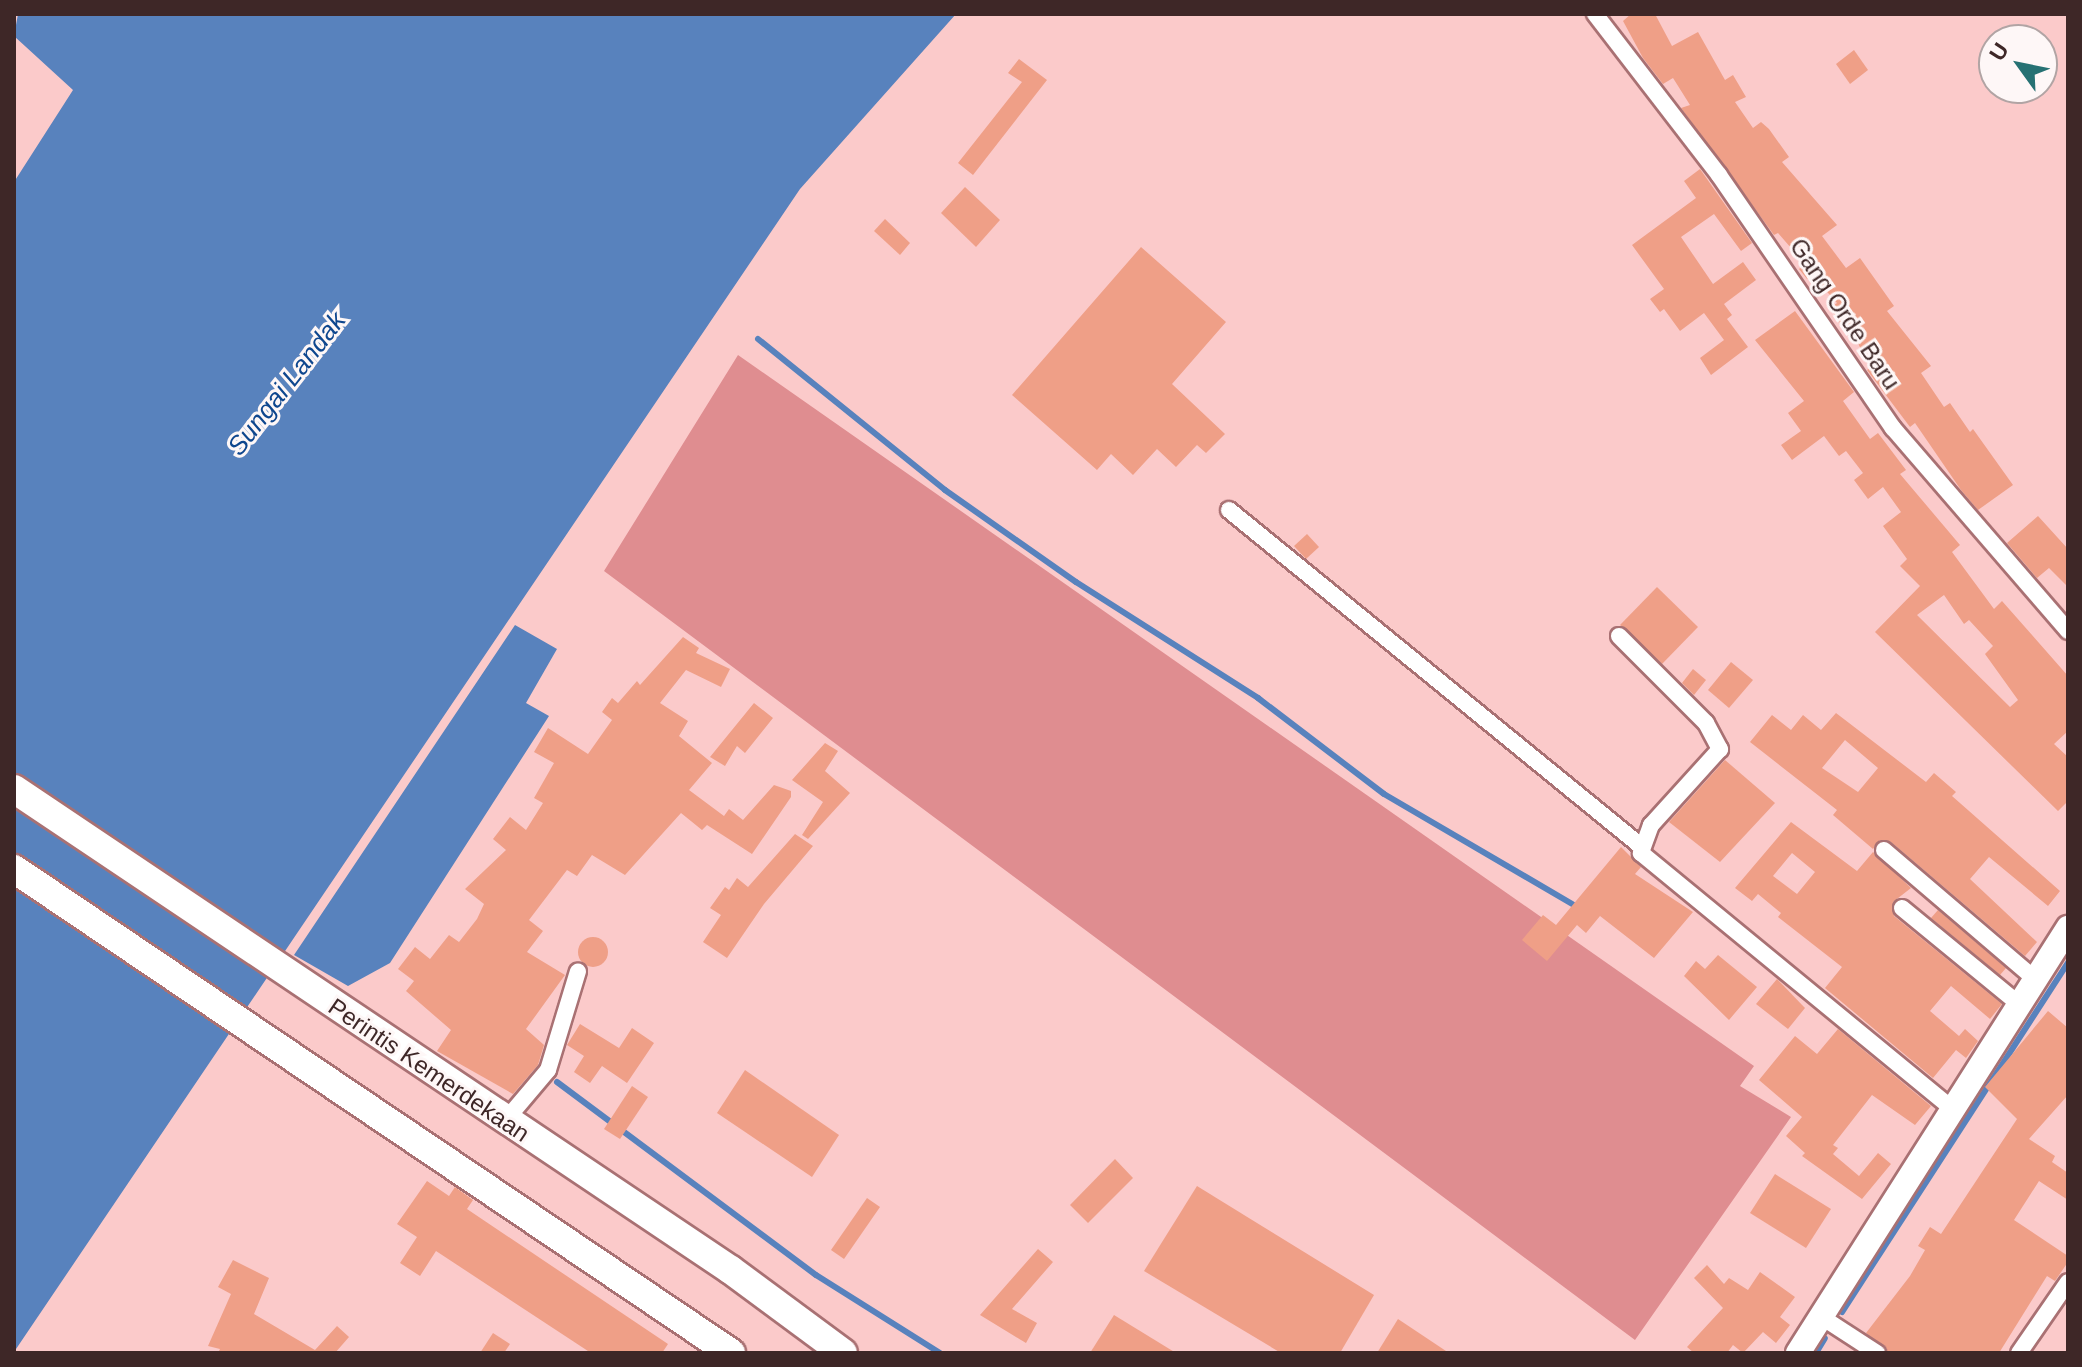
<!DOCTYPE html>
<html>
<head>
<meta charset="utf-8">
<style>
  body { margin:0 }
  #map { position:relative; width:2082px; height:1367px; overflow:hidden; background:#fbcaca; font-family:Helvetica,sans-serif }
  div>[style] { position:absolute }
  .green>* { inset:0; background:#df8d90 }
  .water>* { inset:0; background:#5882bd }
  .stream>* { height:6px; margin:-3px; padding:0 3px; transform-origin:3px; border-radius:3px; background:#5882bd }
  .building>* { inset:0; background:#ef9f87 }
  .round { border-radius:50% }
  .roads { filter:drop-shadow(2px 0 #a97173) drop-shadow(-2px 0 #a97173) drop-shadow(0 2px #a97173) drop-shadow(0 -2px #a97173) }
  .street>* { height:16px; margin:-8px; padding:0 8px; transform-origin:8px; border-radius:8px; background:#fff }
  .primary>* { height:24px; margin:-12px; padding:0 12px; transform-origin:12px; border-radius:12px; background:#fff }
  .highway>* { height:28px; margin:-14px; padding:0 14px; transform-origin:14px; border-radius:14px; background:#fff }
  span { translate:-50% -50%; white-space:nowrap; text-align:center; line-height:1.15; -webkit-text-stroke:6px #fef7f7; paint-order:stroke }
  .street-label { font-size:24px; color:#3e2727 }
  .water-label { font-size:26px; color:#0e468e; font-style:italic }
  .frame { position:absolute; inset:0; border:16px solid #3e2727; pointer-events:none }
  .north { position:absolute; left:1978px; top:24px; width:80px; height:80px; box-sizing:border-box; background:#fef7f7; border:2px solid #b1a4a4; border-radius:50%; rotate:303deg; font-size:22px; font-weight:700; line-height:32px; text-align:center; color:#3e2727 }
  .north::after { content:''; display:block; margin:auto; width:28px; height:36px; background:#267173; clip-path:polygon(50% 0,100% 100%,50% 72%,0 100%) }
</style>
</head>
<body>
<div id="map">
  <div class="green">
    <i style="clip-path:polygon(738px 355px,1754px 1066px,1740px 1086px,1791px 1117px,1635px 1340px,604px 571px)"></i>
  </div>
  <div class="water">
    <i style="clip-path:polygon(18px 14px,956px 14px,800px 189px,14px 1352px,14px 182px,73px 90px,14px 36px)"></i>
    <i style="clip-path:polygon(515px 625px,557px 649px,526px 703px,549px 716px,390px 963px,348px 986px,294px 955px)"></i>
  </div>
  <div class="stream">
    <i style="left:758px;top:339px;width:240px;rotate:38.9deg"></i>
    <i style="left:945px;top:490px;width:160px;rotate:35.1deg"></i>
    <i style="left:1076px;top:582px;width:216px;rotate:32.5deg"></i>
    <i style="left:1258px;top:698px;width:158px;rotate:37.3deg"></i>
    <i style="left:1384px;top:794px;width:218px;rotate:30.3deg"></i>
    <i style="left:557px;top:1082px;width:323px;rotate:36.7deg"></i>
    <i style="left:816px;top:1275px;width:146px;rotate:32.2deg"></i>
    <i style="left:1842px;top:1312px;width:417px;rotate:-57.1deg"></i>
    <i style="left:1816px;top:1353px;width:17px;rotate:-59deg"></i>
  </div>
  <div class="building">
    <i style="clip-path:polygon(1631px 14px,1655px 14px,1672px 46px,1698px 32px,1725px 80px,1733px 75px,1746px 97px,1735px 102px,1753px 128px,1761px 122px,1769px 129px,1789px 157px,1782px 162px,1837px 225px,1822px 236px,1846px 268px,1860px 258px,1894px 306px,1887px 311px,1931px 366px,1921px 373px,1944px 407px,1950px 403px,1970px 432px,1973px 429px,2013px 485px,1978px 510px,1961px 490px,1915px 423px,1910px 427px,1867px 370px,1870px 368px,1854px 335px,1850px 338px,1830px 308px,1837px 303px,1813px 276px,1807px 279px,1799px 269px,1805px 264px,1778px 233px,1774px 235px,1681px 108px,1690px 105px,1673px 78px,1663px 84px,1643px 58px,1623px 21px)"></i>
    <i style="clip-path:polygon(1854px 50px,1868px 70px,1850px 84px,1836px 64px)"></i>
    <i style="clip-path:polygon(1019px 59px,1047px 80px,973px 175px,958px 163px,1022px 82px,1008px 73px)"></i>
    <i style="clip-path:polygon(1700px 169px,1752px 243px,1741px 251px,1714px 214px,1681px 237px,1713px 284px,1743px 262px,1756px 280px,1724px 304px,1732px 315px,1727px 319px,1748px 347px,1711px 375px,1700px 358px,1724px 340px,1704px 313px,1680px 331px,1664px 309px,1660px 312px,1650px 299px,1664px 289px,1632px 245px,1696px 198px,1684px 181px)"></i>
    <i style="clip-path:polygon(965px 187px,1000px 220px,976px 247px,941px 213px)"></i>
    <i style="clip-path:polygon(885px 219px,910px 243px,900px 255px,874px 231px)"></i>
    <i style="clip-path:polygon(1141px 247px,1226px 322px,1172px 384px,1225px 434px,1206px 453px,1197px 445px,1176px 467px,1157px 449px,1133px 475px,1111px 454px,1097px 470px,1012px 395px)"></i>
    <i style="clip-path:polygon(evenodd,1795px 311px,1854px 392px,1843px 401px,1870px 439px,1878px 433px,1906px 470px,1900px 474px,1960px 545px,1952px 552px,1994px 609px,2002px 601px,2068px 676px,2068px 731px,2054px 744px,2068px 757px,2068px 801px,2058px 811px,1875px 632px,1920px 586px,1900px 566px,1907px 559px,1883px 526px,1901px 512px,1883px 487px,1868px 499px,1854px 480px,1863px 473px,1846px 451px,1839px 456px,1824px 436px,1792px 460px,1781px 445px,1801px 431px,1788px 413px,1804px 401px,1755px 340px,1795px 311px,1944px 595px,1964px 624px,1969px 620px,1993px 646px,1985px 654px,2018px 700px,2010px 707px,1917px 615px,1944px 595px)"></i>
    <i style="clip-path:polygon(2038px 516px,2068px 549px,2068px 587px,2049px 568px,2037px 578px,2007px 543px)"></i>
    <i style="clip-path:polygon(1307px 534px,1319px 547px,1306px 559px,1294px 546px)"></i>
    <i style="clip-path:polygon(1657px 587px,1698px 627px,1662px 664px,1620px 625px)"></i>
    <i style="clip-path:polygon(683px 637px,699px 648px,696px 653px,730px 669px,721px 687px,686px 670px,660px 703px,688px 721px,679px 736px,712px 763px,689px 790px,724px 816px,729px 809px,743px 820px,774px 785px,791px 791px,791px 797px,752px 854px,707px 825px,702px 830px,681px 813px,625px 875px,592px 855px,577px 876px,567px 870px,529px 920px,543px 931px,527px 952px,565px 975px,526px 1029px,544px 1045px,538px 1065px,513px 1094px,437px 1051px,451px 1030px,406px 991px,414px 981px,398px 969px,415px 947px,430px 959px,449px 935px,459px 942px,477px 919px,484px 904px,465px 889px,506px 850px,493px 839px,510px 817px,526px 830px,543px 803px,534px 798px,554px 763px,534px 752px,548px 728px,588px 754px,612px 720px,602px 712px,612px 698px,618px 703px,637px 681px,640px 685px)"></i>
    <i style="clip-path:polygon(1731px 662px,1753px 680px,1729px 708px,1708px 690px)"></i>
    <i style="clip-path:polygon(1693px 669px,1706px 680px,1694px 695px,1682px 683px)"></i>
    <i style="clip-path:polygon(754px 703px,773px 718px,745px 753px,737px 746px,725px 766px,710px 757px)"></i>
    <i style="clip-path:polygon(evenodd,1836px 713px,1926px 782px,1934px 773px,1956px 792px,1952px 796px,2060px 891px,2048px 906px,1989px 857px,1970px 879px,2037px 942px,2025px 956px,1891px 842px,1880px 840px,1873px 849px,1833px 815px,1837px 810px,1750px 742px,1772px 715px,1791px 730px,1803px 715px,1821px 730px,1836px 713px,1845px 740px,1878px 768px,1858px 792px,1822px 768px,1845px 740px)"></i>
    <i style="clip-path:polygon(825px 743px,838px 751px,825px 771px,850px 793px,808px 839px,802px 835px,823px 802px,792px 780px)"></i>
    <i style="clip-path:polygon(1725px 760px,1775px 803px,1720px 862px,1669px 822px)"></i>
    <i style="clip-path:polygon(evenodd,1791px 822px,1857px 871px,1873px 852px,1911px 888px,1893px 902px,1894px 916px,2002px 1004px,1990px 1019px,1951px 986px,1930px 1011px,1959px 1036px,1965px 1029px,1978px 1041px,1966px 1058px,1956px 1050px,1933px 1078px,1825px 988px,1842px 967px,1778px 917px,1781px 913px,1758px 894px,1752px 901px,1735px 888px,1791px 822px,1792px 853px,1815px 872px,1797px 894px,1773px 876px,1792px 853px)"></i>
    <i style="clip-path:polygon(795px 834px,813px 846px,764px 904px,727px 958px,703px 942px,721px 915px,710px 908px,725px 887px,729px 890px,737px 878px,748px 887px)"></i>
    <i style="clip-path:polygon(1621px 847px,1641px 867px,1635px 874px,1693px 912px,1654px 958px,1600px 916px,1586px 933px,1577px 925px,1547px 961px,1522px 940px,1543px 915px,1556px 925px)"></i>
    <i style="clip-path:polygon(1938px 910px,2006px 968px,2000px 975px,1931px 918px)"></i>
    <i class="round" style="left:578px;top:937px;width:30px;height:30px"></i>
    <i style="clip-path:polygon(1718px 955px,1757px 987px,1729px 1020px,1684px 976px,1696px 961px,1705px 969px)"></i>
    <i style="clip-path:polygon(1777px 979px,1805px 1008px,1788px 1029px,1756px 1004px)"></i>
    <i style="clip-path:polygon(2048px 1011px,2068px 1028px,2068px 1095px,2029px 1139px,2055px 1156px,2052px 1162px,2068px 1173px,2068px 1200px,2039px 1181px,2014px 1220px,2068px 1256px,2068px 1262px,2055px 1281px,2047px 1276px,1999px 1353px,1888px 1353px,1866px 1333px,1910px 1276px,1925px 1250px,1918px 1246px,1930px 1227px,1941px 1234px,2017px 1119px,1985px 1087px)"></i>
    <i style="clip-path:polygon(580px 1024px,619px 1048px,632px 1028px,654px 1043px,627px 1083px,602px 1066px,590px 1083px,574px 1072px,584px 1056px,567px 1045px)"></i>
    <i style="clip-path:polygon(1838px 1029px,1931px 1106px,1915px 1125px,1872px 1095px,1833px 1145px,1838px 1148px,1833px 1154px,1859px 1176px,1878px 1153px,1891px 1164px,1862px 1199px,1802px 1156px,1805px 1153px,1786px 1136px,1802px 1117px,1759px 1080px,1795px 1036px,1817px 1054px)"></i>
    <i style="clip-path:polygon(745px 1070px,839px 1135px,812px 1177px,717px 1113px)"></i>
    <i style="clip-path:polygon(632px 1086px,648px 1097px,620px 1139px,604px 1129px)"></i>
    <i style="clip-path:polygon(1115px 1159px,1133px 1178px,1088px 1223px,1070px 1205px)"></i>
    <i style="clip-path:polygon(1775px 1174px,1831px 1209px,1806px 1248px,1750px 1213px)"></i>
    <i style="clip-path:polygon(427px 1181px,449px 1196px,455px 1187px,473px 1200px,467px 1209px,668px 1344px,662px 1353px,591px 1353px,436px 1251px,420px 1276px,400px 1263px,417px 1237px,397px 1224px)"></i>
    <i style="clip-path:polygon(1197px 1186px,1374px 1295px,1340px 1353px,1281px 1353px,1144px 1271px)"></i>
    <i style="clip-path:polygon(867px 1198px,880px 1207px,844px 1259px,831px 1250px)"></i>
    <i style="clip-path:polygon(1038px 1249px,1053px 1262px,1012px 1309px,1037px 1323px,1026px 1343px,980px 1315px)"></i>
    <i style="clip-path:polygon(233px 1260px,269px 1278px,254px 1314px,315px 1350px,337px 1326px,349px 1337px,335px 1353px,218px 1353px,220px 1349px,208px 1346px,231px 1294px,218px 1287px)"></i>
    <i style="clip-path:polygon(1707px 1265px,1724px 1284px,1729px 1278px,1748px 1290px,1760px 1272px,1795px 1297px,1780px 1317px,1790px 1325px,1776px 1343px,1763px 1332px,1743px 1353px,1733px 1345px,1727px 1353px,1694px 1353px,1687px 1347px,1723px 1308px,1694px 1278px)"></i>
    <i style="clip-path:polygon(1114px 1315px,1176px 1353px,1090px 1353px)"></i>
    <i style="clip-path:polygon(1398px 1319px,1449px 1353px,1377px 1353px)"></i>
    <i style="clip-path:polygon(493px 1333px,510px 1344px,504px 1353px,480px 1353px)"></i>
  </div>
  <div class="roads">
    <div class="street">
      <i style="left:1595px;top:14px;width:203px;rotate:52.4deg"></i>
      <i style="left:1719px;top:175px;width:307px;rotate:55.5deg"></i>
      <i style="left:1893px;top:428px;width:268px;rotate:49.2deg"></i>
      <i style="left:1229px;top:510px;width:533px;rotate:39.21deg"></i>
      <i style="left:1619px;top:636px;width:123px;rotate:45deg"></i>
      <i style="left:1706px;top:723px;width:30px;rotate:62deg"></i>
      <i style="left:1720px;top:749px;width:103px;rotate:132.2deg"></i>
      <i style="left:1651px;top:825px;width:30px;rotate:110deg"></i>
      <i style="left:1641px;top:853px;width:405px;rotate:39.4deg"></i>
      <i style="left:1884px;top:850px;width:199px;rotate:40.5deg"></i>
      <i style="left:1902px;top:908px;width:153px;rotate:39.4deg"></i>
      <i style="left:504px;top:1122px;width:68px;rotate:-49.8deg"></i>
      <i style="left:548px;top:1070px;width:103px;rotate:-73.1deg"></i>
      <i style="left:1820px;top:1316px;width:68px;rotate:33deg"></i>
      <i style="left:2019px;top:1353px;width:86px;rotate:-55.4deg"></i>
    </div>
    <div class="primary">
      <i style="left:1798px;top:1353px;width:504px;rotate:-57.57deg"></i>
    </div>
    <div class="highway">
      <i style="left:14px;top:789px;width:863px;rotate:33.86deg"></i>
      <i style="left:731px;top:1270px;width:139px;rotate:36.5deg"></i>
      <i style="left:14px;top:869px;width:865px;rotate:34.02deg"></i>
    </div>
  </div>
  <div class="street-label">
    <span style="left:1845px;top:314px;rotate:56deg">Gang Orde Baru</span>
    <span style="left:429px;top:1070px;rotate:34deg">Perintis Kemerdekaan</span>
  </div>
  <div class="water-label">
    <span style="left:287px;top:384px;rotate:-52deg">Sungai Landak</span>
  </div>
  <div class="frame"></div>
  <div class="north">U</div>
</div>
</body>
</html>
